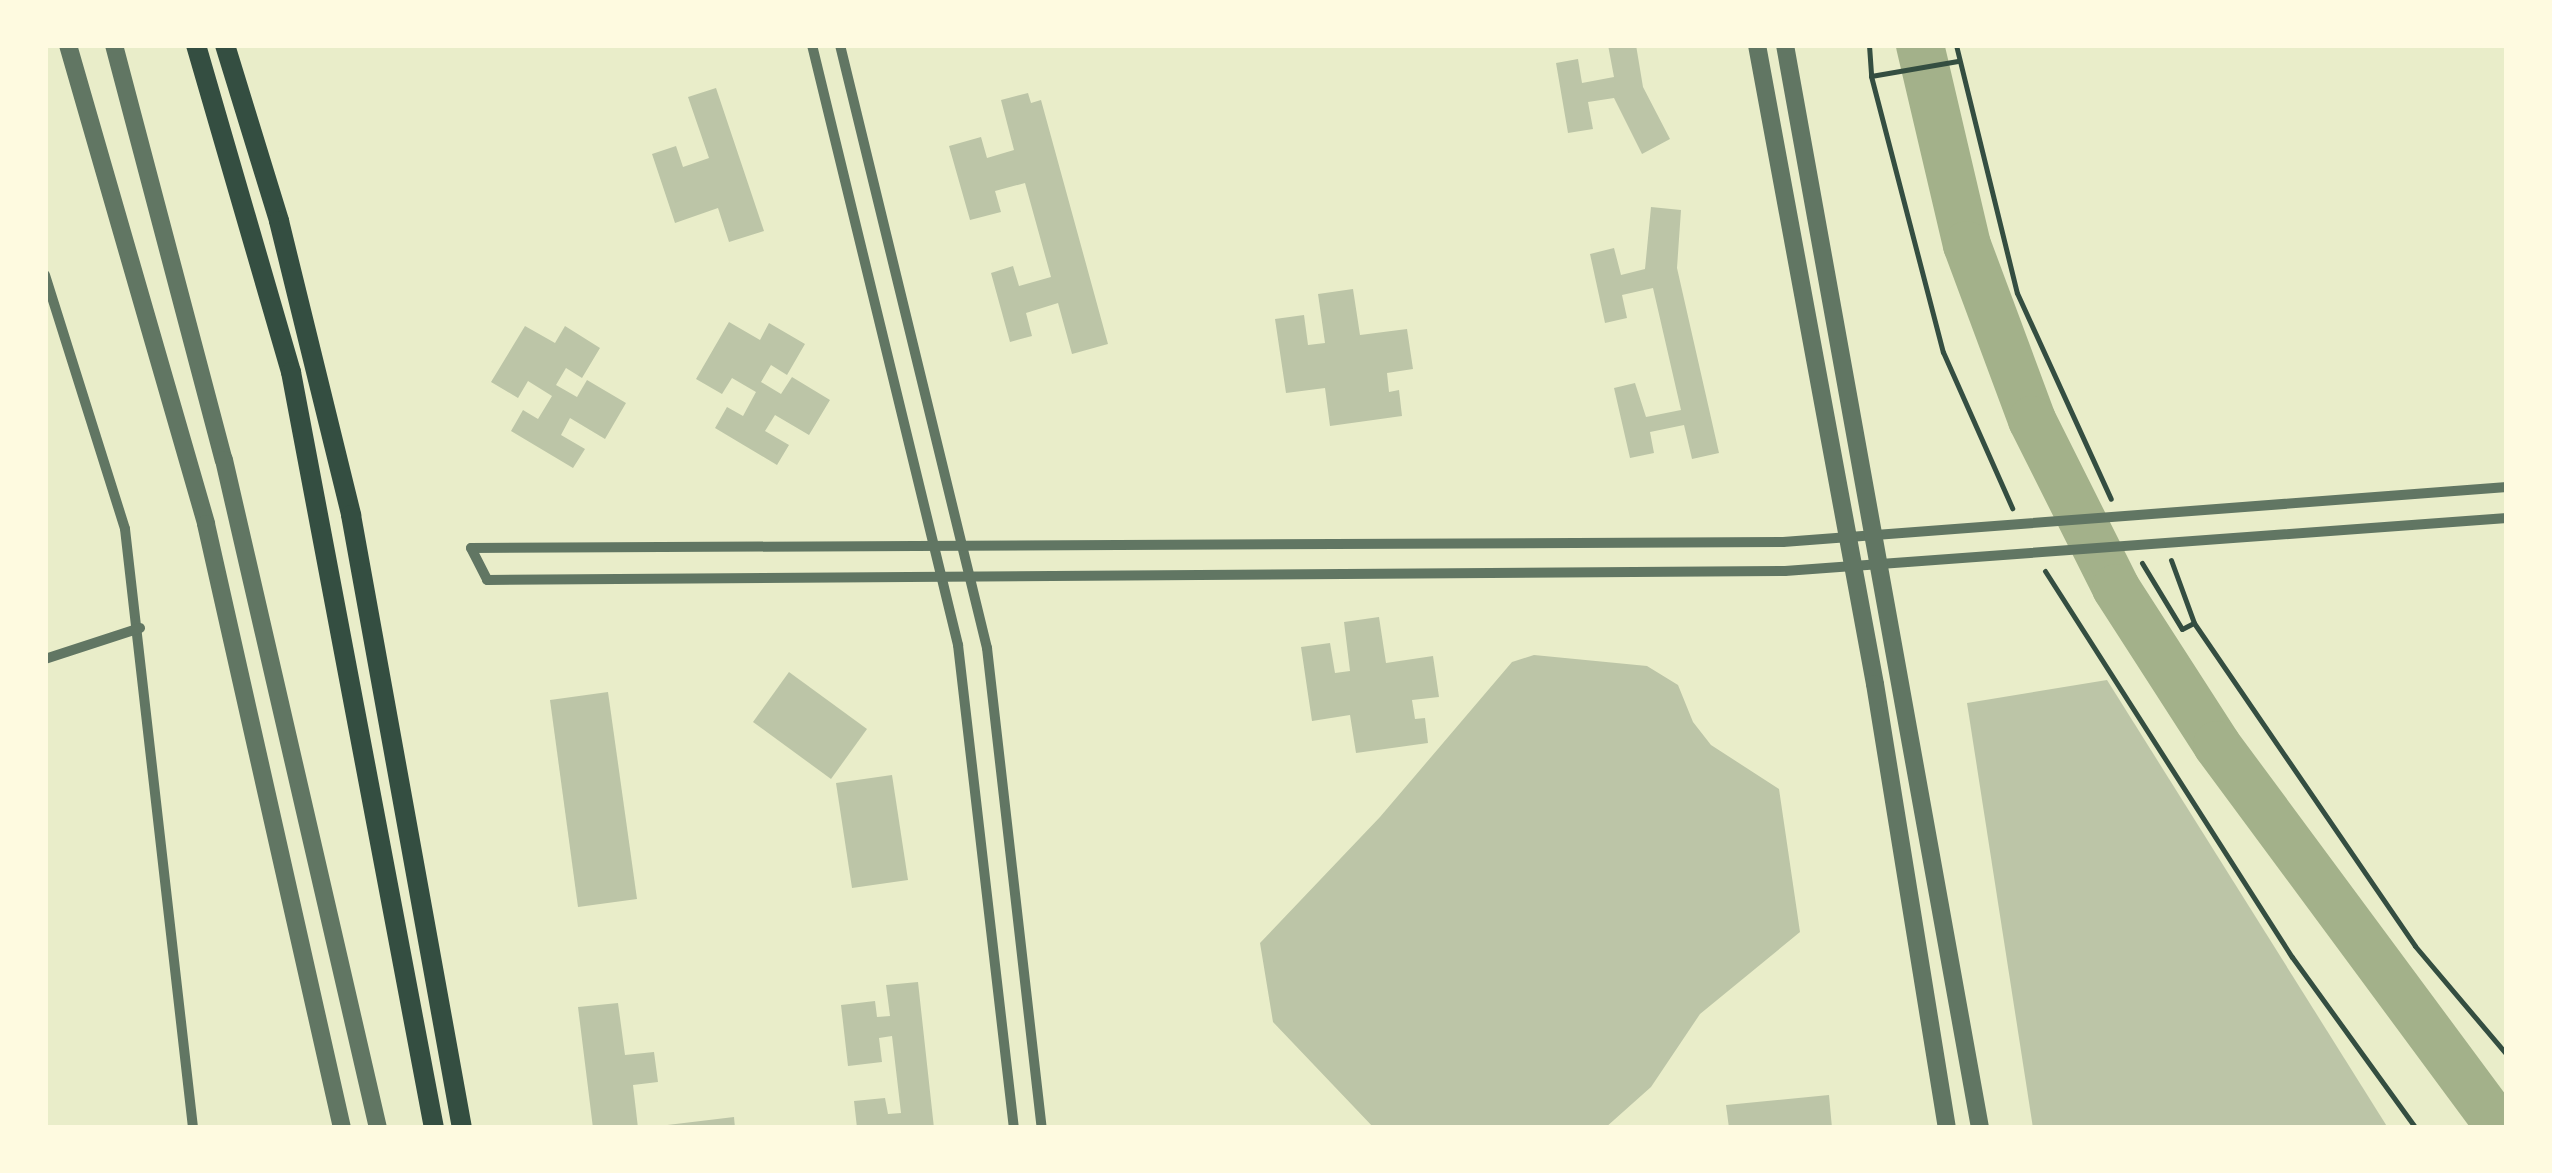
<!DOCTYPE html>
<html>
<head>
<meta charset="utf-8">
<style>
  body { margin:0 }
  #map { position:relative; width:2552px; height:1173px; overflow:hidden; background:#e9edc9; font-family:"Work Sans",sans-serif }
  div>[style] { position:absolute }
  .river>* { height:48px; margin:-24px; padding:0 24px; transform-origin:24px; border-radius:24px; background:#a3b18a }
  .building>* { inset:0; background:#bcc5a7 }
  .path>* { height:5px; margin:-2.5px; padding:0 2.5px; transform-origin:2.5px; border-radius:2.5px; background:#344e41 }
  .minor>* { height:10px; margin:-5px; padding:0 5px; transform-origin:5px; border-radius:5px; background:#617663 }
  .tertiary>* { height:18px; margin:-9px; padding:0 9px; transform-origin:9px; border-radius:9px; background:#617663 }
  .secondary>* { height:20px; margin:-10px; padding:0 10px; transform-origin:10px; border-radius:10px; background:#344e41 }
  span { translate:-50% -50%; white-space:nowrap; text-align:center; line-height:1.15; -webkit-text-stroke:8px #fefae0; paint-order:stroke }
  .frame { position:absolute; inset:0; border:48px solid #fefae0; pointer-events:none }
</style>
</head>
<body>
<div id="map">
  <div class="river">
    <i style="left:1920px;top:45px;width:205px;rotate:76.8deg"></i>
    <i style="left:1967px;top:245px;width:187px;rotate:69.6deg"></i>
    <i style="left:2032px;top:420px;width:188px;rotate:63.4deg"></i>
    <i style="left:2116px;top:588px;width:187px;rotate:57.2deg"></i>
    <i style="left:2217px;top:745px;width:476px;rotate:53.5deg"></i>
  </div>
  <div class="building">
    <i style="clip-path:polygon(1608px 45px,1636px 45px,1643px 87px,1670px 139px,1642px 154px,1614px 98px,1588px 102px,1593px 129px,1568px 133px,1556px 63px,1578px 59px,1582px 83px,1614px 77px)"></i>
    <i style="clip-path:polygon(716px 88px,764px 231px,729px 242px,718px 208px,675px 223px,652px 154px,676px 146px,683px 167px,709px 158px,688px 97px)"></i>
    <i style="clip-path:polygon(1028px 93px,1031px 103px,1041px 100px,1108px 344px,1072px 354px,1058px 303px,1026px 313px,1032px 336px,1010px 342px,991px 273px,1013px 266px,1019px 286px,1051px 277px,1025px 183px,995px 191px,1001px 212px,970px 220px,949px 146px,981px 137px,987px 158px,1014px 150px,1001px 100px)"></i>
    <i style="clip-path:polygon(1651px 207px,1681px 210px,1677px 268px,1719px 453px,1692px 459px,1684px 425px,1650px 432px,1654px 453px,1630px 458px,1614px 388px,1635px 383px,1646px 417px,1681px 410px,1653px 288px,1622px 295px,1627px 318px,1605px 323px,1590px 254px,1614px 248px,1621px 275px,1645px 269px)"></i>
    <i style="clip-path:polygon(1353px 289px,1360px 335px,1407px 329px,1413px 369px,1387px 373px,1389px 392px,1399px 390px,1402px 416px,1330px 426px,1325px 388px,1286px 393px,1275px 319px,1304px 315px,1308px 345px,1325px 343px,1318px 294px)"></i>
    <i style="clip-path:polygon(729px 322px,760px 340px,769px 323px,805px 344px,787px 375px,771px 365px,761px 382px,781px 394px,792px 377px,830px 400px,809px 435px,775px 415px,765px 431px,789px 445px,777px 465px,715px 428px,727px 407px,743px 416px,756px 392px,732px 378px,722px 394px,696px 379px)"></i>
    <i style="clip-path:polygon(525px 326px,555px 343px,565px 326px,600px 348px,582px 378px,566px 368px,556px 385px,577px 397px,587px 380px,626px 403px,605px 439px,570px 418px,561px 435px,585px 449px,573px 468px,511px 431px,523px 410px,538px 419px,552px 396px,528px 381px,518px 398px,491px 382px)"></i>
    <i style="clip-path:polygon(1379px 617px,1386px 663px,1433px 656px,1439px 697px,1412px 700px,1415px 719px,1425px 718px,1428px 743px,1356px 753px,1350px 715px,1312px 721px,1301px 647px,1330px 643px,1335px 673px,1350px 671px,1344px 622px)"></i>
    <i style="clip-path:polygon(1534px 655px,1647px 666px,1678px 685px,1693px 722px,1711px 745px,1779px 789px,1800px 932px,1700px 1014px,1651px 1087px,1605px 1128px,1374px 1128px,1273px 1022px,1260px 943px,1380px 817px,1512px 662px)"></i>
    <i style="clip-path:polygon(789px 672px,867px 729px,831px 779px,753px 722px)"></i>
    <i style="clip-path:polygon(2107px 680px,2388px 1128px,2033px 1128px,1967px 703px)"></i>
    <i style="clip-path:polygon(608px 692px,637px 899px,578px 907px,550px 700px)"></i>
    <i style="clip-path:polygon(892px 775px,908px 880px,852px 888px,836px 783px)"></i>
    <i style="clip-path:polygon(918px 982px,934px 1128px,857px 1128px,854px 1101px,885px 1098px,888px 1114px,901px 1113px,892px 1036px,879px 1038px,882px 1062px,848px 1066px,841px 1005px,875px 1001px,877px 1017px,890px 1016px,886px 985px)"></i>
    <i style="clip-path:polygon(618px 1003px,625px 1055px,654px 1052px,658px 1082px,633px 1085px,638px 1128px,593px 1128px,578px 1007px)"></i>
    <i style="clip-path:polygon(1829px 1095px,1832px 1128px,1729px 1128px,1726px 1105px)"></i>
    <i style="clip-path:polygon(734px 1117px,735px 1128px,659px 1128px,659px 1126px)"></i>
  </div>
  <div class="path">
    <i style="left:1869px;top:45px;width:31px;rotate:86deg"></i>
    <i style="left:1871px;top:76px;width:285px;rotate:75.4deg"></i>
    <i style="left:1943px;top:352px;width:171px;rotate:66.1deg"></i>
    <i style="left:1956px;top:45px;width:255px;rotate:76.2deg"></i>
    <i style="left:2017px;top:293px;width:226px;rotate:65.5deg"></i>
    <i style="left:1871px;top:76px;width:88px;rotate:-9.8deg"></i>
    <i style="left:2171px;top:560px;width:67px;rotate:69.9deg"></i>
    <i style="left:2142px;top:563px;width:77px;rotate:58.8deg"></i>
    <i style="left:2182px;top:629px;width:13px;rotate:-27deg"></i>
    <i style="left:2194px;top:623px;width:391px;rotate:55.6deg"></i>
    <i style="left:2415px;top:946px;width:143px;rotate:49.8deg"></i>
    <i style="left:2045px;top:571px;width:458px;rotate:57.4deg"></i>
    <i style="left:2292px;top:957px;width:211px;rotate:54.1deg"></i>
  </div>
  <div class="minor">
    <i style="left:812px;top:45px;width:618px;rotate:76.32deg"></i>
    <i style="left:958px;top:645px;width:486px;rotate:83.4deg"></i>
    <i style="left:840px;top:45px;width:621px;rotate:76.3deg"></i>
    <i style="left:987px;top:648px;width:483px;rotate:83.5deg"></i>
    <i style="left:45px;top:275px;width:266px;rotate:72.5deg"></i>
    <i style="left:125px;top:529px;width:603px;rotate:83.52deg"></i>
    <i style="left:2507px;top:487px;width:726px;rotate:175.66deg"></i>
    <i style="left:1783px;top:542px;width:1312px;rotate:179.74deg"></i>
    <i style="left:471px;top:548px;width:36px;rotate:63deg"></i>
    <i style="left:487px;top:580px;width:1298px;rotate:-0.4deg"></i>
    <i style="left:1785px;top:571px;width:724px;rotate:-4.2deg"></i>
    <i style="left:45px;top:659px;width:100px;rotate:-18.1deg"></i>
  </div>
  <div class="tertiary">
    <i style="left:68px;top:45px;width:498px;rotate:73.9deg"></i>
    <i style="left:206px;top:524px;width:619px;rotate:77.31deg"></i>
    <i style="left:114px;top:45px;width:429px;rotate:75.2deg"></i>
    <i style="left:224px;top:460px;width:686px;rotate:77.02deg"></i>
    <i style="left:1757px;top:45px;width:650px;rotate:79.54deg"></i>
    <i style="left:1875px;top:684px;width:450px;rotate:80.8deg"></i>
    <i style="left:1785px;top:45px;width:1100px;rotate:79.79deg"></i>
  </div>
  <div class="secondary">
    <i style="left:196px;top:45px;width:341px;rotate:73.8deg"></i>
    <i style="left:291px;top:372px;width:769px;rotate:79.29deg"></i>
    <i style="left:225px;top:45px;width:184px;rotate:72.9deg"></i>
    <i style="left:279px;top:221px;width:303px;rotate:76.2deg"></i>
    <i style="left:351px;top:515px;width:623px;rotate:79.74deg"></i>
  </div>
  <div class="frame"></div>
</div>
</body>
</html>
